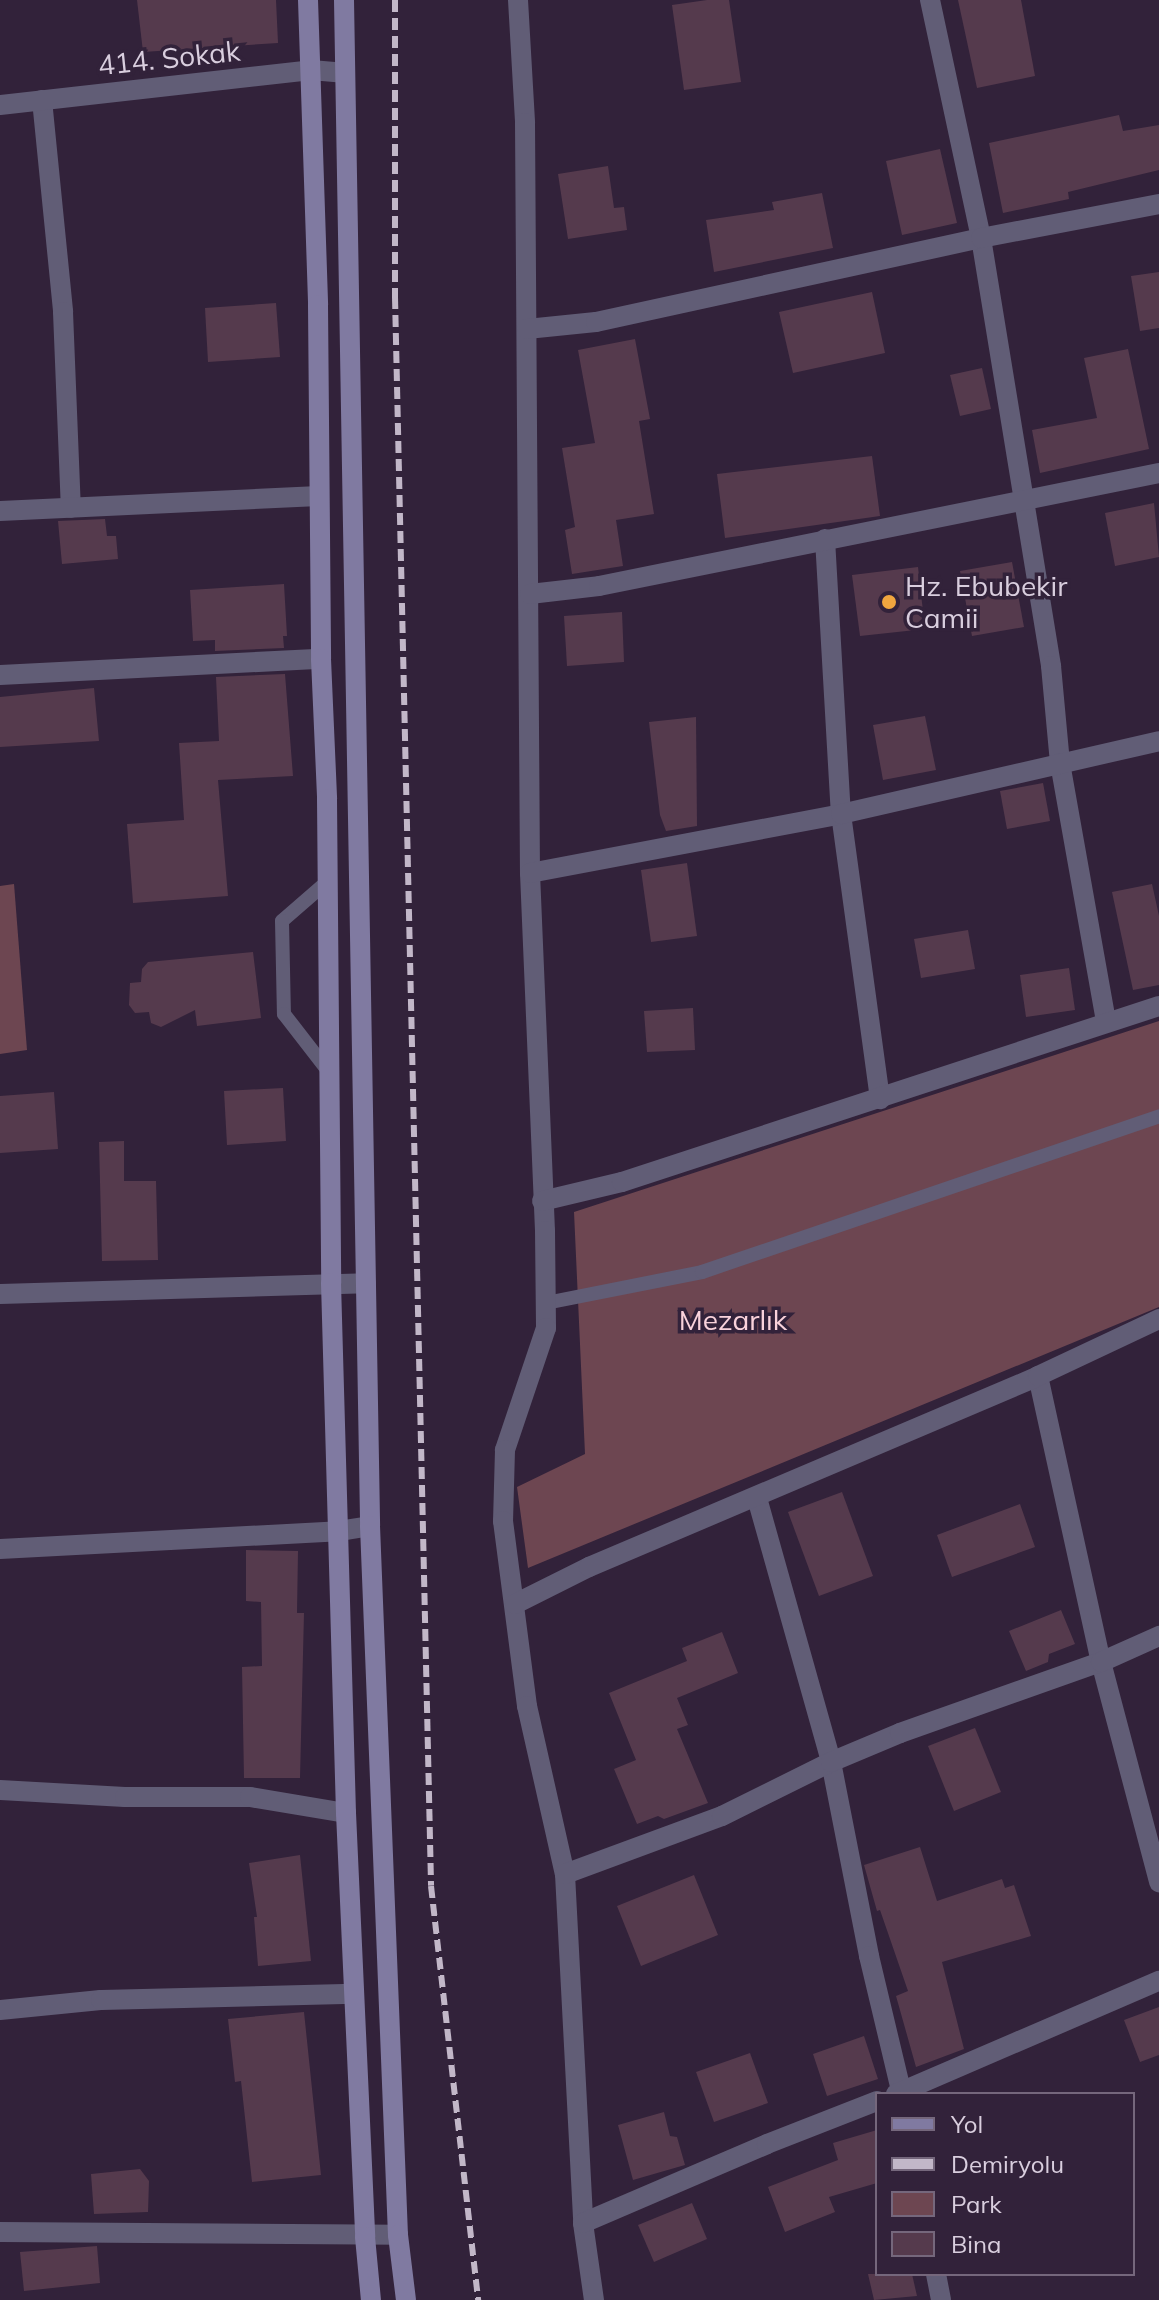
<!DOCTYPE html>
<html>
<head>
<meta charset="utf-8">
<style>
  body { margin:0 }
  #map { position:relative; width:1159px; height:2300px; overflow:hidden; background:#32223a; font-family:Mulish,sans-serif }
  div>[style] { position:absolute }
  .green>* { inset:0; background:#6d4651 }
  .building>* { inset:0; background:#553a4d }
  .lane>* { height:14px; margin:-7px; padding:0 7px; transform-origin:7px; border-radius:7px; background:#615d76 }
  .street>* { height:20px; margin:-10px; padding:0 10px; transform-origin:10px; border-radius:10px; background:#615d76 }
  .secondary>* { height:20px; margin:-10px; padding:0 10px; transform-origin:10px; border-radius:10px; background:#807aa1 }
  .rail>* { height:6px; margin-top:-3px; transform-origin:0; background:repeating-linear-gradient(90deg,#c2b7c8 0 12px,transparent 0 18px) }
  .dots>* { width:22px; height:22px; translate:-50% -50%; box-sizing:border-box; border:4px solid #32223a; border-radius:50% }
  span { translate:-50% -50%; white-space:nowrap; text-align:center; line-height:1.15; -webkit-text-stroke:7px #32223a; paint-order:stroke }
  .street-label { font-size:28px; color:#d9cede }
  .poi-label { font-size:28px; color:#d9cede }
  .left { translate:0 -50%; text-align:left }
  .park-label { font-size:28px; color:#f9d2db }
  .legend { position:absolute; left:875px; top:2092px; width:260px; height:184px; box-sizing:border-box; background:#32223a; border:2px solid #75677c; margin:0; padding:10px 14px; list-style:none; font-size:24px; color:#d9cede }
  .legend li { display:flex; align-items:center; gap:16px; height:40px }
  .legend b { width:40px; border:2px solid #75677c }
</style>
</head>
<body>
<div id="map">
  <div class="green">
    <i style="clip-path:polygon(14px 884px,27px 1050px,0 1054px,0 886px)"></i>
    <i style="clip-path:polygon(1159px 1021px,1159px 1307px,528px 1568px,517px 1487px,585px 1454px,574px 1212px)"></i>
  </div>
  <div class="building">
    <i style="clip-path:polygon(137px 0,276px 0,278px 43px,143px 52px)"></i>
    <i style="clip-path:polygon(707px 0,729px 0,741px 82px,684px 90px,672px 5px)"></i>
    <i style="clip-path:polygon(958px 0,1021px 0,1035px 76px,977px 88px)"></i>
    <i style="clip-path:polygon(1119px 115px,1123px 131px,1159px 125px,1159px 170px,1068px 192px,1069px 199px,1003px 213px,989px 143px)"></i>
    <i style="clip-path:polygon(940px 149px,957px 223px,902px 235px,886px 161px)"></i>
    <i style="clip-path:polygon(608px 166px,614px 208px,624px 207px,627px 230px,568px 239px,558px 174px)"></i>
    <i style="clip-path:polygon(822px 193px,833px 248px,714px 272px,706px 220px,774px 210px,772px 202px)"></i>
    <i style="clip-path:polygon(1159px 272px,1159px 328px,1140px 331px,1131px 276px)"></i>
    <i style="clip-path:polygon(872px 292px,885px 353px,793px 373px,779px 312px)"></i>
    <i style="clip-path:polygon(276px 303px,280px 357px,208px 362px,205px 308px)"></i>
    <i style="clip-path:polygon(635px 339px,650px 419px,639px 421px,654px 514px,616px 520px,623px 566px,572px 574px,565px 530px,575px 527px,562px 448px,595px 443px,578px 350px)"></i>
    <i style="clip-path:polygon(1128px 349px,1149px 449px,1040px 473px,1032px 430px,1097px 418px,1084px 358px)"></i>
    <i style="clip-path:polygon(982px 368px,991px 409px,960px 416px,950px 375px)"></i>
    <i style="clip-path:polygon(872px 456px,880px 516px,725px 538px,717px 474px)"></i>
    <i style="clip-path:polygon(1154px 503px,1159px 557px,1115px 566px,1105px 513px)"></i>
    <i style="clip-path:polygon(105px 519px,107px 536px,116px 536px,118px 559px,62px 564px,58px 521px)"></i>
    <i style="clip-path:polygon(1012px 562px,1024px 627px,972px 636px,960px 571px)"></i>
    <i style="clip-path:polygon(918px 567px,925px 629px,860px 636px,852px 575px)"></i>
    <i style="clip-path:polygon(284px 584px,287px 636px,283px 636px,284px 648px,215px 651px,215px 640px,193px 641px,190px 590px)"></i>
    <i style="clip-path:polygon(622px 612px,624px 662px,567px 666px,564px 616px)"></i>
    <i style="clip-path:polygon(285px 674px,293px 776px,218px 780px,228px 896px,133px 903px,127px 824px,184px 820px,179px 743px,219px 741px,216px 677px)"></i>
    <i style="clip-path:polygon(94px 688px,99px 741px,0 747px,0 697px)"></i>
    <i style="clip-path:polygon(925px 716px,936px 770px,883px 780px,873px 725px)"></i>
    <i style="clip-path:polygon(696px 717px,697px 826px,666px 831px,660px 815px,649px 722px)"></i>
    <i style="clip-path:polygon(1043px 783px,1050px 821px,1007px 829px,1000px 791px)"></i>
    <i style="clip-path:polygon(687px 863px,697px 936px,651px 942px,641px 870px)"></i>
    <i style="clip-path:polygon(1152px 884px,1159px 916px,1159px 985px,1133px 990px,1112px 892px)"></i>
    <i style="clip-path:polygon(968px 930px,975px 969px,921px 978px,914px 939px)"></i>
    <i style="clip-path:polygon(253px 952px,261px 1018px,197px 1026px,195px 1010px,161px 1027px,151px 1023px,149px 1012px,135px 1013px,129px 1005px,130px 983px,141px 982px,142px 969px,148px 962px)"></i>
    <i style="clip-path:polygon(1069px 968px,1075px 1010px,1026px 1017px,1020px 975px)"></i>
    <i style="clip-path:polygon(693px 1008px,695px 1050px,647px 1052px,644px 1011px)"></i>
    <i style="clip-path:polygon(283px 1088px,286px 1141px,227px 1145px,224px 1091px)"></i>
    <i style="clip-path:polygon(54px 1092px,58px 1149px,0 1153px,0 1096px)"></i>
    <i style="clip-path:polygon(124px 1141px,124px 1181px,156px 1181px,158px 1260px,102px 1261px,99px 1142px)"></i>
    <i style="clip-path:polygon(842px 1492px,873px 1576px,819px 1596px,788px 1512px)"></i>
    <i style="clip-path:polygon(1020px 1504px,1035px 1547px,952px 1577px,937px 1535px)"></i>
    <i style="clip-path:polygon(246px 1550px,298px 1551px,297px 1613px,304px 1613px,300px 1778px,244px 1778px,242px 1667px,262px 1666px,261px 1602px,246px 1601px)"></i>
    <i style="clip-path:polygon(1061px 1610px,1075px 1644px,1049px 1654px,1048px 1662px,1026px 1671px,1009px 1631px)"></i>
    <i style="clip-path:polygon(722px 1632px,738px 1673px,677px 1698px,688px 1725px,677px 1729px,708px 1803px,664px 1819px,658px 1816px,637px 1824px,614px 1769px,636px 1760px,609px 1693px,687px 1661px,682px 1648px)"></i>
    <i style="clip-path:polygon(975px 1728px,1001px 1792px,954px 1811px,928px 1746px)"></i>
    <i style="clip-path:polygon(920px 1847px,937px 1901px,1002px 1879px,1005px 1888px,1014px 1885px,1031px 1936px,942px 1962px,964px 2049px,916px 2067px,896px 1996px,908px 1991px,880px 1910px,877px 1911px,864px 1865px)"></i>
    <i style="clip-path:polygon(300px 1855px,311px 1961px,258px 1966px,254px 1917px,257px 1917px,249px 1863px)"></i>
    <i style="clip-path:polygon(694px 1875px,718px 1935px,641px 1966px,617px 1906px)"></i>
    <i style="clip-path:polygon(1159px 2007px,1159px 2055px,1140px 2062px,1124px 2020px)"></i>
    <i style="clip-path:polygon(304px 2012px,321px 2175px,252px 2182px,241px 2081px,235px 2082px,228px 2019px)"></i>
    <i style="clip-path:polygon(864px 2036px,878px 2079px,827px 2096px,813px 2054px)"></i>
    <i style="clip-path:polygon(750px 2053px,768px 2103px,714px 2122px,696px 2072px)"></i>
    <i style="clip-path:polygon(664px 2112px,670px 2136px,677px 2137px,685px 2165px,633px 2180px,618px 2125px)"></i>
    <i style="clip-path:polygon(877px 2130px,877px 2183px,829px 2197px,835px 2212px,785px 2232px,768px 2187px,838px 2160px,833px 2143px)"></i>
    <i style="clip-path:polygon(140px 2169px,149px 2181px,148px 2212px,94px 2214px,91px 2174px)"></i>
    <i style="clip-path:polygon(692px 2203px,707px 2239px,654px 2262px,638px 2225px)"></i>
    <i style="clip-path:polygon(97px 2246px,100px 2283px,24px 2291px,20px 2252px)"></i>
    <i style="clip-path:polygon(868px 2274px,912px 2274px,917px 2296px,874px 2300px)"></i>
  </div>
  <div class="lane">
    <i style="left:328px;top:881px;width:61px;rotate:139deg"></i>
    <i style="left:282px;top:921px;width:93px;rotate:88.8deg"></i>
    <i style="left:284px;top:1014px;width:73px;rotate:52.2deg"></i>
    <i style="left:546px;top:1303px;width:159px;rotate:-11.2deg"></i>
    <i style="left:702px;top:1272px;width:483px;rotate:-18.8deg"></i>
  </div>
  <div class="street">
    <i style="left:518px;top:0;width:123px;rotate:86.7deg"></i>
    <i style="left:525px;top:123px;width:750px;rotate:89.62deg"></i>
    <i style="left:530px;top:873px;width:358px;rotate:87.6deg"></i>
    <i style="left:545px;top:1231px;width:97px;rotate:89.4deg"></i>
    <i style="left:546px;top:1328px;width:129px;rotate:108.6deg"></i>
    <i style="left:505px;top:1450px;width:71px;rotate:91.6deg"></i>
    <i style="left:503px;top:1521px;width:187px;rotate:82.6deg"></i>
    <i style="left:527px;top:1706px;width:172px;rotate:77.3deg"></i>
    <i style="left:565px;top:1874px;width:349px;rotate:87deg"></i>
    <i style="left:583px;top:2223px;width:78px;rotate:81.9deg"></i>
    <i style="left:930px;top:0;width:243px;rotate:77.9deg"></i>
    <i style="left:981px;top:238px;width:434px;rotate:80.7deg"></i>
    <i style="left:1051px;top:666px;width:97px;rotate:84.7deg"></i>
    <i style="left:1060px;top:763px;width:263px;rotate:79.9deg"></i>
    <i style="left:42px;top:100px;width:213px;rotate:84.3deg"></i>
    <i style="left:63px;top:312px;width:196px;rotate:87.7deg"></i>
    <i style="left:0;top:105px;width:313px;rotate:-6.4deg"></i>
    <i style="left:311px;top:70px;width:32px;rotate:5deg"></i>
    <i style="left:527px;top:329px;width:69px;rotate:-5.8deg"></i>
    <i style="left:596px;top:322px;width:394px;rotate:-12.3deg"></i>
    <i style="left:981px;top:238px;width:181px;rotate:-10.8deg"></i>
    <i style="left:0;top:511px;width:319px;rotate:-2.7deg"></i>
    <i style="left:825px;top:539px;width:275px;rotate:86.7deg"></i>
    <i style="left:841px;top:814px;width:288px;rotate:82.2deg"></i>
    <i style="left:530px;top:594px;width:69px;rotate:-6.6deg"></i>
    <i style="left:599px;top:586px;width:571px;rotate:-11.41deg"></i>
    <i style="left:0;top:675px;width:321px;rotate:-2.9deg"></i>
    <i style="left:530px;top:873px;width:317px;rotate:-10.7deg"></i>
    <i style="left:841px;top:814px;width:326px;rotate:-12.9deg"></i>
    <i style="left:542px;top:1201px;width:82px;rotate:-13.4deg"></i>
    <i style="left:622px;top:1182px;width:565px;rotate:-18.15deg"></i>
    <i style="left:0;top:1294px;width:366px;rotate:-1.7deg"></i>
    <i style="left:1038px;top:1376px;width:293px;rotate:77.6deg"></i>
    <i style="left:1101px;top:1662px;width:228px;rotate:75.2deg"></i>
    <i style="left:757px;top:1498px;width:274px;rotate:74.3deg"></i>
    <i style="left:831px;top:1762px;width:198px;rotate:78.9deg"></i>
    <i style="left:869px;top:1956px;width:142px;rotate:76.6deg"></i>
    <i style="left:0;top:1549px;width:339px;rotate:-3deg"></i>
    <i style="left:339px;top:1531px;width:31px;rotate:-9deg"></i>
    <i style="left:515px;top:1604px;width:83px;rotate:-26.6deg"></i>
    <i style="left:589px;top:1567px;width:488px;rotate:-23deg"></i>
    <i style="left:1038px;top:1376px;width:134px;rotate:-25.2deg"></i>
    <i style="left:0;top:1790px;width:125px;rotate:3.2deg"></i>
    <i style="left:125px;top:1797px;width:125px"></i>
    <i style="left:250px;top:1797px;width:97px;rotate:9.5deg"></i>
    <i style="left:565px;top:1874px;width:167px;rotate:-20.3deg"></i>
    <i style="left:722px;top:1816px;width:122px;rotate:-26.4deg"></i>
    <i style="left:831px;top:1762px;width:75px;rotate:-22.8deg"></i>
    <i style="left:900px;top:1733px;width:213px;rotate:-19.5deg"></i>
    <i style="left:1101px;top:1662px;width:64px;rotate:-24.1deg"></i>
    <i style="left:0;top:2010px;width:101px;rotate:-5.7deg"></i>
    <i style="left:101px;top:2000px;width:253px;rotate:-1.4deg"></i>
    <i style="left:896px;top:2094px;width:286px;rotate:-23.3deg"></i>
    <i style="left:583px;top:2223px;width:200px;rotate:-23.2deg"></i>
    <i style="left:767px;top:2144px;width:118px;rotate:-21.4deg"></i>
    <i style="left:0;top:2232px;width:398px;rotate:0.4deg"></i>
    <i style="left:936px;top:2274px;width:26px;rotate:79deg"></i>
  </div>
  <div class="secondary">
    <i style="left:308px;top:0;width:305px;rotate:88.1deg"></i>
    <i style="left:318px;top:305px;width:354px;rotate:89.5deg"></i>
    <i style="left:321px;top:659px;width:140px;rotate:87.5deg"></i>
    <i style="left:327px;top:799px;width:484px;rotate:89.5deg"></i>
    <i style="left:331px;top:1283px;width:530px;rotate:88.38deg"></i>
    <i style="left:346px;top:1813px;width:424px;rotate:87.4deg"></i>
    <i style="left:365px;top:2237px;width:63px;rotate:84.6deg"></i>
    <i style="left:344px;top:0;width:1526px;rotate:89.02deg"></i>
    <i style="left:370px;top:1526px;width:710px;rotate:87.74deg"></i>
    <i style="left:398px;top:2235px;width:65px;rotate:83deg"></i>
  </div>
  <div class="rail">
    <i style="left:395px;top:0;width:297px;rotate:90deg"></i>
    <i style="left:395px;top:297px;width:1589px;rotate:88.7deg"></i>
    <i style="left:431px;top:1886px;width:417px;rotate:83.5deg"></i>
  </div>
  <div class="dots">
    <i style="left:889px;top:602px;background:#f0a63f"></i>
  </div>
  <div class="street-label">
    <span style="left:169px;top:58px;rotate:-6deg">414. Sokak</span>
  </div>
  <div class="poi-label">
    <span class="left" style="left:905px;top:602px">Hz. Ebubekir<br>Camii</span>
  </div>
  <div class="park-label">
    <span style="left:733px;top:1320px">Mezarlık</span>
  </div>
  <ul class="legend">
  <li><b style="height:10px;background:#807aa1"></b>Yol</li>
  <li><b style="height:10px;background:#c2b7c8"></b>Demiryolu</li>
  <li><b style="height:22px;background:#6d4651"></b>Park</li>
  <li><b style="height:22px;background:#553a4d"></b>Bina</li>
  </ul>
</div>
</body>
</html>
